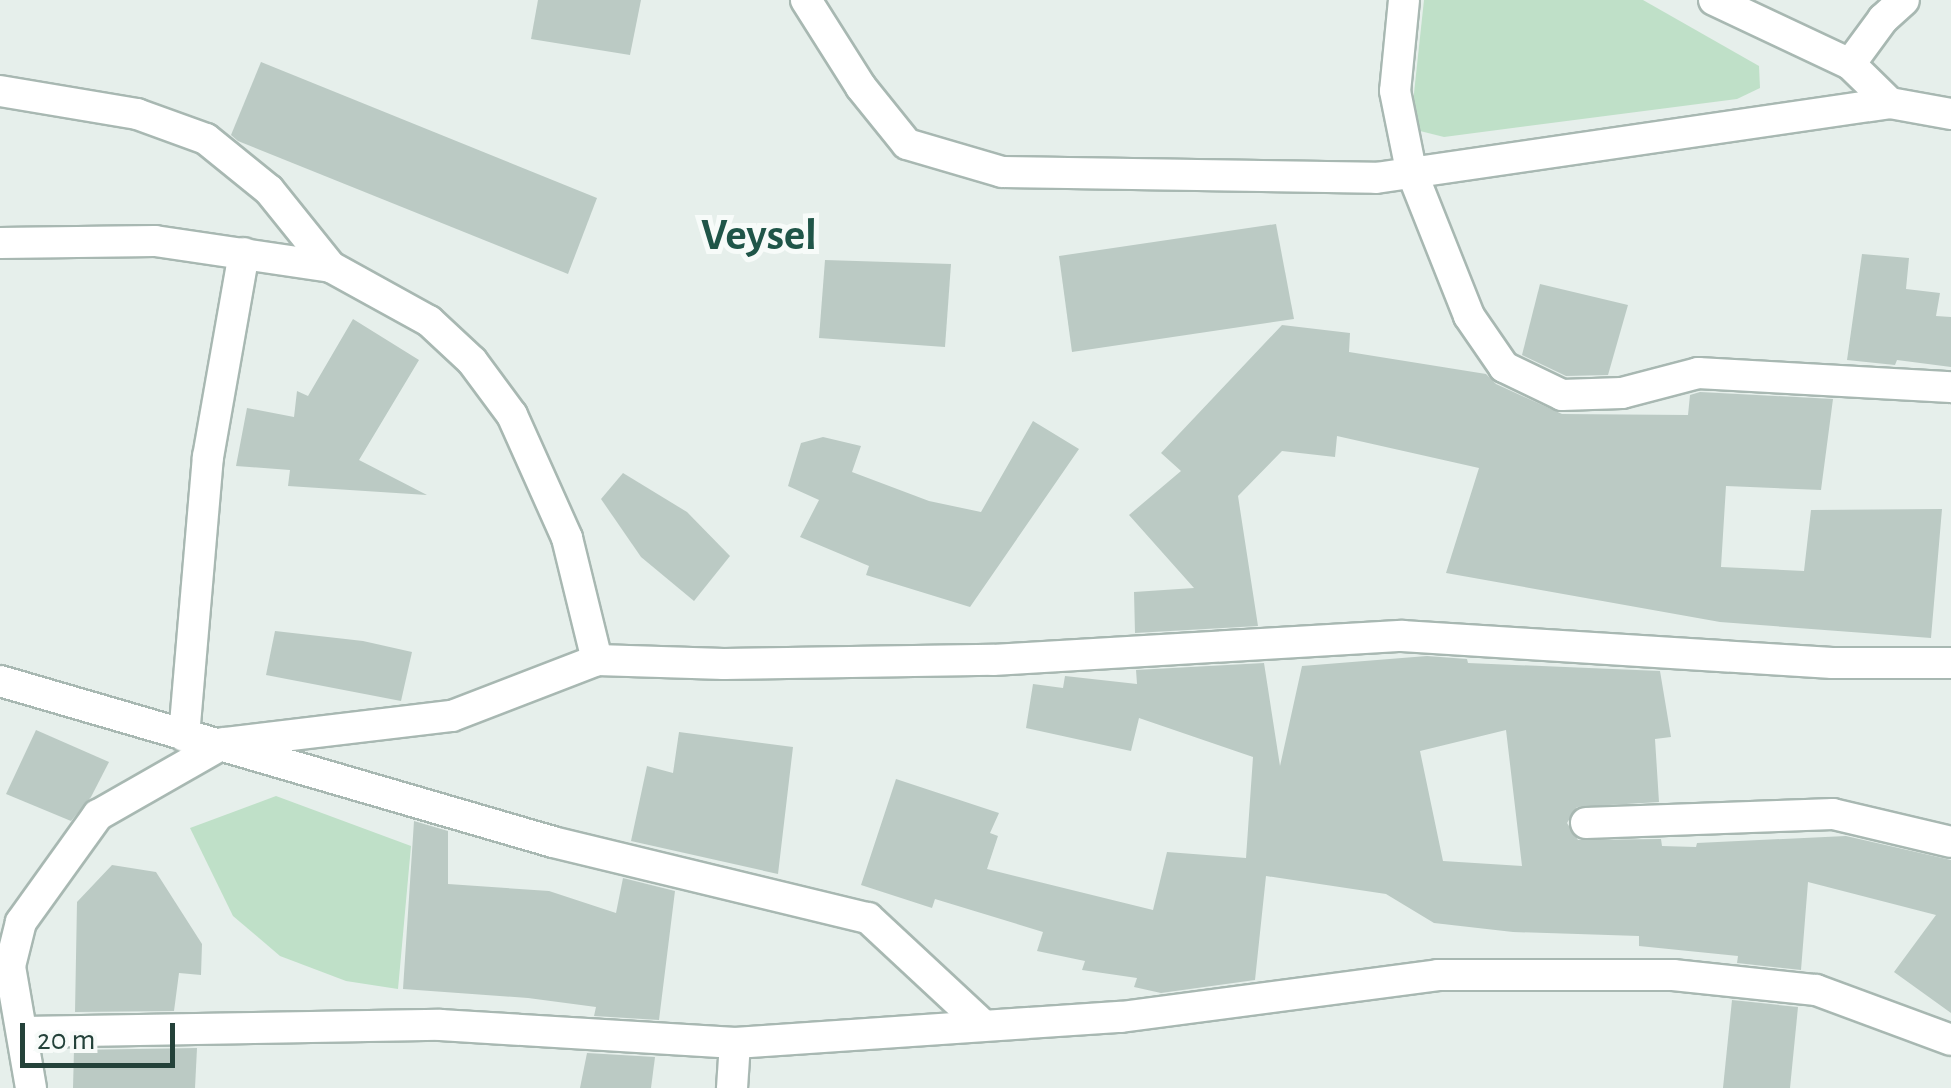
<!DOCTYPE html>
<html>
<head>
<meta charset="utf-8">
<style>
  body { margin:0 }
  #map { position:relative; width:1951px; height:1088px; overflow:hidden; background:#e6efeb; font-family:"Alegreya Sans",sans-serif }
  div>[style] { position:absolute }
  .green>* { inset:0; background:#bfe0c8 }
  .building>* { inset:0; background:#bbcac4 }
  .roads { filter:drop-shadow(2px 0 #a8b8b2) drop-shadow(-2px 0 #a8b8b2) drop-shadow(0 2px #a8b8b2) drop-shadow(0 -2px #a8b8b2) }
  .street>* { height:30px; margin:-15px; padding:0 15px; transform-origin:15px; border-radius:15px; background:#fff }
  .secondary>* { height:30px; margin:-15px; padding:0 15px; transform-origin:15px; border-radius:15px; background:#fff }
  span { translate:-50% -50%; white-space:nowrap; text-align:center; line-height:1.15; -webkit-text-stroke:10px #f7fbf9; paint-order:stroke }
  .district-label { font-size:45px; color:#1f5548; font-weight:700 }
  .scale { position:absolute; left:20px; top:1023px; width:155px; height:45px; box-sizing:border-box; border:5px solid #24423a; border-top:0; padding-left:12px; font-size:30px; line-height:35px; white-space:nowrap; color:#24423a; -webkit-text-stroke:8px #f7fbf9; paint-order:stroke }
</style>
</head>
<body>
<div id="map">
  <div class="green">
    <i style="clip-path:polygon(1424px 0,1643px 0,1759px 66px,1760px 88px,1737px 99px,1444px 137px,1420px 131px,1412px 112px)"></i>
    <i style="clip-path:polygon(276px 796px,411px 846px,398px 989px,346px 981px,280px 956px,233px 916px,190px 828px)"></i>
  </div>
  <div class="building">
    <i style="clip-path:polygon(538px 0,641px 0,630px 55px,531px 39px)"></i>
    <i style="clip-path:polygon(261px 62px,597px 198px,568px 274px,238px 141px,231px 135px)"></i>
    <i style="clip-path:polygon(1276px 224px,1294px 319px,1072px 352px,1059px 256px)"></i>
    <i style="clip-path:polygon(1862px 254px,1909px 258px,1906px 289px,1940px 293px,1936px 316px,1951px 317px,1951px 367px,1897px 360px,1895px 365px,1847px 360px)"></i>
    <i style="clip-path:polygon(825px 260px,951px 264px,945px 347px,819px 338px)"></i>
    <i style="clip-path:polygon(1540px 284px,1628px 305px,1608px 375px,1566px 376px,1522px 355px)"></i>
    <i style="clip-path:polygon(353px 319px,419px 360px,359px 460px,427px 495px,288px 486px,290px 470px,236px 466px,247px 408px,294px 417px,297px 391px,308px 396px)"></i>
    <i style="clip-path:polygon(1282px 325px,1350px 333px,1349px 352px,1486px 374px,1496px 384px,1562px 414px,1688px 415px,1690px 395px,1700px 392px,1833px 399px,1821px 490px,1726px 486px,1721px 567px,1804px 571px,1811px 510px,1942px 509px,1931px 638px,1720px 622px,1446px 573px,1479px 468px,1337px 436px,1335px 457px,1282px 451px,1238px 496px,1258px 626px,1135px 633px,1134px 592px,1194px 588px,1129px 515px,1181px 471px,1161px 453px)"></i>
    <i style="clip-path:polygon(1033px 421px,1079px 449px,970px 607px,866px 575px,869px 566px,800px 537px,819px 500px,788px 486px,801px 443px,823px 437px,861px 446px,852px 472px,929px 501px,981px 512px)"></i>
    <i style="clip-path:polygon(623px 473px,687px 512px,730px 556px,694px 601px,641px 557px,601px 499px)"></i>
    <i style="clip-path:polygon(275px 631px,363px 641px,412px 652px,401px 701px,266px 675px)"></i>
    <i style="clip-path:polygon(evenodd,1427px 656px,1467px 659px,1468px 663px,1660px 671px,1671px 737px,1655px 739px,1659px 802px,1577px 807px,1567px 823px,1578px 840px,1661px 839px,1662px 846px,1696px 847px,1697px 843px,1846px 836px,1951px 860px,1951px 1013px,1894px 972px,1936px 915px,1808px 882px,1801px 970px,1737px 963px,1738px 956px,1639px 946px,1639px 936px,1513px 932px,1434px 923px,1386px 894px,1266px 876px,1255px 980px,1161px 993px,1134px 987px,1137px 978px,1082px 970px,1085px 961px,1037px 951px,1043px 932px,935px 899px,932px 908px,861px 885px,896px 779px,999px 813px,990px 833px,998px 836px,987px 869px,1153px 910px,1167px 852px,1246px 858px,1253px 757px,1139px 718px,1131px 751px,1026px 728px,1033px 684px,1063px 688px,1065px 676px,1137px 684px,1136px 670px,1264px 663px,1280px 766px,1302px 666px,1427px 656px,1506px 730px,1522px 866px,1443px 861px,1420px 751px,1506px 730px)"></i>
    <i style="clip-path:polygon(36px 730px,109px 762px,91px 797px,71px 821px,6px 794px)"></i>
    <i style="clip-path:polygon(679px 732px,793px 747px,778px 874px,631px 841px,647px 766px,673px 773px)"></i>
    <i style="clip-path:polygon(414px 821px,448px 831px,448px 884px,549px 891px,616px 913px,623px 878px,675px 891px,659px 1020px,594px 1016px,596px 1007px,528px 998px,403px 989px)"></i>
    <i style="clip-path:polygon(112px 865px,156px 872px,202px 944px,201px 975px,179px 973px,174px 1011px,75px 1012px,77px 902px)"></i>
    <i style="clip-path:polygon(1732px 1000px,1798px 1007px,1790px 1088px,1723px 1088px)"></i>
    <i style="clip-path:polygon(197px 1048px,195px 1088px,73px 1088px,74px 1050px)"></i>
    <i style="clip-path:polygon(587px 1053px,655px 1057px,651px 1088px,580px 1088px)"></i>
  </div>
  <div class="roads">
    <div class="street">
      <i style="left:806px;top:0;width:103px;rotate:57.7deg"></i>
      <i style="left:861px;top:87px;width:73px;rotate:51.1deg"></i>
      <i style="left:907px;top:144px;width:99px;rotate:16.4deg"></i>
      <i style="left:1002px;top:172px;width:374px;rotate:0.9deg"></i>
      <i style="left:1376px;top:178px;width:519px;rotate:-8.3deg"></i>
      <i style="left:1890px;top:103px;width:62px;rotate:10.2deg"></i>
      <i style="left:1404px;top:0;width:91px;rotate:95.6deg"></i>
      <i style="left:1395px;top:91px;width:81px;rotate:78.6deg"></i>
      <i style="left:1411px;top:170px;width:157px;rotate:68.3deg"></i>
      <i style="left:1469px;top:316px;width:62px;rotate:55.5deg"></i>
      <i style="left:1504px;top:367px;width:64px;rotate:25.8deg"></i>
      <i style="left:1562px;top:395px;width:60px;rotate:-1.9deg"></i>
      <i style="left:1622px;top:393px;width:79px;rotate:-14.7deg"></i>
      <i style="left:1698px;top:373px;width:253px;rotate:3.2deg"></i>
      <i style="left:1714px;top:0;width:150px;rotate:25.2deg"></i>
      <i style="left:1850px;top:64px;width:56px;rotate:44.3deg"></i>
      <i style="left:1850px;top:64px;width:56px;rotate:-53.7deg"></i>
      <i style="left:1883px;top:19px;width:28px;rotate:-42deg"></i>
      <i style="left:0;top:91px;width:139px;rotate:9.5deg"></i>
      <i style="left:137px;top:114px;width:73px;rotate:19.9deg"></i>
      <i style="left:206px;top:139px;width:81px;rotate:39deg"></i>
      <i style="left:269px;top:190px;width:99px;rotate:51.2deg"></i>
      <i style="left:0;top:243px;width:155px;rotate:-0.7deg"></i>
      <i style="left:155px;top:241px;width:178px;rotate:8.4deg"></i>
      <i style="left:331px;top:267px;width:112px;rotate:28.9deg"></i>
      <i style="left:429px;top:321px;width:59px;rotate:42.9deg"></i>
      <i style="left:472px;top:361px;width:67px;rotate:53.5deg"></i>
      <i style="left:512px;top:415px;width:135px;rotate:65.9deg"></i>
      <i style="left:567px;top:538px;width:126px;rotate:76.2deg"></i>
      <i style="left:0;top:681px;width:576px;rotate:16.23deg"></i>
      <i style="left:553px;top:842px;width:324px;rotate:13.6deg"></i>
      <i style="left:868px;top:918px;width:156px;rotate:42.9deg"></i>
      <i style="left:184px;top:736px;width:280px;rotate:-85.1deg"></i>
      <i style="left:208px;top:457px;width:207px;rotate:-80deg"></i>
      <i style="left:1586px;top:823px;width:247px;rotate:-2.1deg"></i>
      <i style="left:1833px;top:814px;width:121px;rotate:13.3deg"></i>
      <i style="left:24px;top:1032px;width:416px;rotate:-1deg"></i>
      <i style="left:440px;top:1025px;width:296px;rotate:3.5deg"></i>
      <i style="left:735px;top:1043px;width:387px;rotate:-3.9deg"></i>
      <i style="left:1121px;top:1017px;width:320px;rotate:-7.5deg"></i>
      <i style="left:1438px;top:975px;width:235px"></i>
      <i style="left:1673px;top:975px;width:144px;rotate:6deg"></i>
      <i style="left:1816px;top:990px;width:144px;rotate:20.3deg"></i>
      <i style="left:732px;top:1088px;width:45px;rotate:-86.2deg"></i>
    </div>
    <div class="secondary">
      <i style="left:31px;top:1088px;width:124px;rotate:-99.8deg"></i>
      <i style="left:10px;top:966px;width:45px;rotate:-76deg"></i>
      <i style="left:21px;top:922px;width:132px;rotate:-54.3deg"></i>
      <i style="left:98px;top:815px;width:145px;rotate:-29.7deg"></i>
      <i style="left:224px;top:743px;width:230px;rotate:-6.8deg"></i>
      <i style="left:452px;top:716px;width:155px;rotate:-21.1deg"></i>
      <i style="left:597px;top:660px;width:127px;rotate:1.8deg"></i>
      <i style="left:724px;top:664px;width:269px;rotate:-0.9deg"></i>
      <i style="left:993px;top:660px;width:410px;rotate:-3.4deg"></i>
      <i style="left:1402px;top:636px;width:431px;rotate:3.6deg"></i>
      <i style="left:1832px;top:663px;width:119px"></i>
    </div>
  </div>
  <div class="district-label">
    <span style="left:759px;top:236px">Veysel</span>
  </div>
  <div class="scale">20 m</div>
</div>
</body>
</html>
